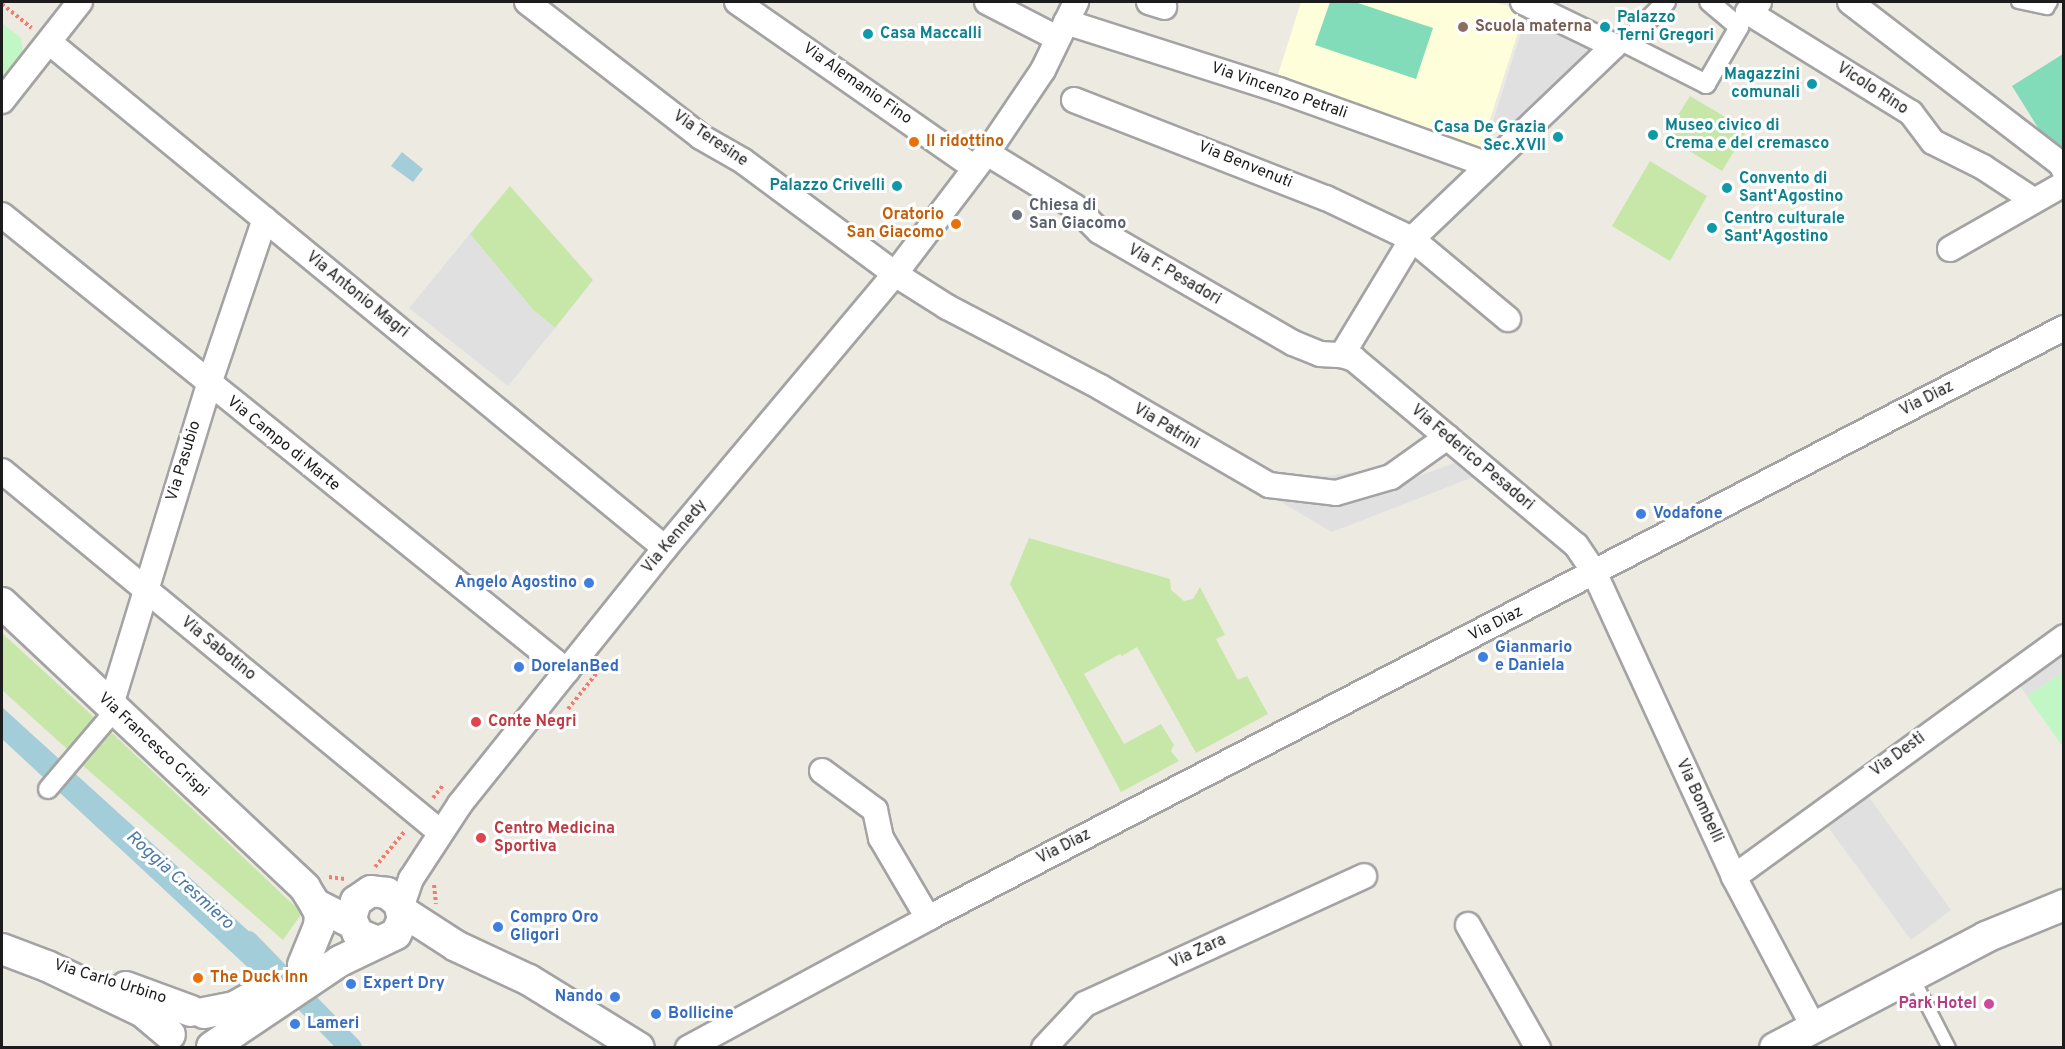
<!DOCTYPE html>
<html>
<head>
<meta charset="utf-8">
<style>
  body { margin:0 }
  #map { position:relative; width:2065px; height:1049px; overflow:hidden; background:#edeae2; font-family:Overpass,sans-serif }
  div>[style] { position:absolute }
  .education>* { inset:0; background:#fefedb }
  .grass>* { inset:0; background:#c7e7a9 }
  .park>* { inset:0; background:#c0f7c4 }
  .pitch>* { inset:0; background:#82dbb9 }
  .parking>* { inset:0; background:#e0e0e0 }
  .water>* { inset:0; background:#a4cdda }
  .pier>* { inset:0; background:#fff }
  .canal>* { height:22px; margin:-11px; padding:0 11px; transform-origin:11px; border-radius:11px; background:#a4cdda }
  .path>* { height:4px; margin-top:-2px; transform-origin:0; background:repeating-linear-gradient(90deg,#f57b6c 0 3px,transparent 0 6px) }
  .roads { filter:drop-shadow(2px 0 #a3a3a3) drop-shadow(-2px 0 #a3a3a3) drop-shadow(0 2px #a3a3a3) drop-shadow(0 -2px #a3a3a3) }
  .service>* { height:12px; margin:-6px; padding:0 6px; transform-origin:6px; border-radius:6px; background:#fff }
  .pedestrian>* { height:18px; margin:-9px; padding:0 9px; transform-origin:9px; border-radius:9px; background:#fff }
  .minor>* { height:24px; margin:-12px; padding:0 12px; transform-origin:12px; border-radius:12px; background:#fff }
  .tertiary>* { height:30px; margin:-15px; padding:0 15px; transform-origin:15px; border-radius:15px; background:#fff }
  .dots>* { width:16px; height:16px; translate:-50% -50%; box-sizing:border-box; border:3px solid #fff; border-radius:50% }
  span { translate:-50% -50%; white-space:nowrap; text-align:center; line-height:1.15; -webkit-text-stroke:6px #fff; paint-order:stroke }
  .culture-label { font-size:16px; color:#0d838f; font-weight:700 }
  .left { translate:0 -50%; text-align:left }
  .right { translate:-100% -50%; text-align:right }
  .education-label { font-size:16px; color:#785e54; font-weight:700 }
  .street-label { font-size:16px; color:#1c1c1c }
  .food-label { font-size:16px; color:#c56008; font-weight:700 }
  .worship-label { font-size:16px; color:#5b616d; font-weight:700 }
  .shop-label { font-size:16px; color:#366cbe; font-weight:700 }
  .health-label { font-size:16px; color:#be3a42; font-weight:700 }
  .hotel-label { font-size:16px; color:#b23c85; font-weight:700 }
  .water-label { font-size:18px; color:#4c7aa8; font-style:italic }
  .frame { position:absolute; inset:0; border:3px solid #1c1c1c; pointer-events:none }
</style>
</head>
<body>
<div id="map">
  <div class="education">
    <i style="clip-path:polygon(1301px 2px,1494px 2px,1525px 11px,1481px 147px,1276px 81px)"></i>
  </div>
  <div class="grass">
    <i style="clip-path:polygon(1690px 96px,1747px 130px,1722px 171px,1665px 136px)"></i>
    <i style="clip-path:polygon(1650px 161px,1707px 196px,1670px 261px,1612px 226px)"></i>
    <i style="clip-path:polygon(510px 186px,593px 280px,555px 328px,533px 310px,470px 234px)"></i>
    <i style="clip-path:polygon(1029px 538px,1170px 579px,1171px 590px,1184px 601px,1193px 599px,1200px 587px,1225px 635px,1216px 639px,1238px 680px,1247px 676px,1268px 714px,1196px 753px,1137px 647px,1122px 656px,1120px 654px,1084px 674px,1124px 744px,1161px 724px,1174px 745px,1171px 751px,1179px 761px,1121px 792px,1010px 584px)"></i>
    <i style="clip-path:polygon(2px 633px,95px 718px,67px 749px,2px 690px)"></i>
    <i style="clip-path:polygon(111px 732px,302px 913px,283px 940px,80px 763px)"></i>
  </div>
  <div class="park">
    <i style="clip-path:polygon(2px 23px,21px 38px,23px 53px,2px 81px)"></i>
    <i style="clip-path:polygon(2063px 672px,2063px 747px,2027px 696px)"></i>
  </div>
  <div class="pitch">
    <i style="clip-path:polygon(1330px 2px,1355px 2px,1433px 28px,1416px 79px,1315px 45px)"></i>
    <i style="clip-path:polygon(2063px 54px,2063px 156px,2040px 131px,2012px 86px)"></i>
  </div>
  <div class="parking">
    <i style="clip-path:polygon(1528px 11px,1600px 48px,1507px 144px,1493px 121px)"></i>
    <i style="clip-path:polygon(470px 234px,533px 310px,555px 328px,508px 386px,409px 308px)"></i>
    <i style="clip-path:polygon(1399px 453px,1417px 477px,1462px 460px,1476px 476px,1332px 532px,1276px 499px,1291px 474px,1325px 476px,1385px 468px)"></i>
    <i style="clip-path:polygon(2063px 646px,2063px 672px,2027px 696px,2015px 678px)"></i>
    <i style="clip-path:polygon(1868px 796px,1951px 910px,1911px 940px,1828px 827px)"></i>
  </div>
  <div class="water">
    <i style="clip-path:polygon(402px 152px,423px 169px,413px 182px,391px 166px)"></i>
    <i style="clip-path:polygon(2px 707px,101px 797px,276px 956px,255px 974px,2px 739px)"></i>
  </div>
  <div class="pier">
    <i style="clip-path:polygon(276px 956px,317px 996px,295px 1013px,255px 974px)"></i>
  </div>
  <div class="canal">
    <i style="left:248px;top:942px;width:148px;rotate:45.8deg"></i>
  </div>
  <div class="path">
    <i style="left:2px;top:4px;width:38px;rotate:39deg"></i>
    <i style="left:568px;top:709px;width:64px;rotate:-51.3deg"></i>
    <i style="left:433px;top:798px;width:16px;rotate:-52deg"></i>
    <i style="left:375px;top:867px;width:47px;rotate:-50.2deg"></i>
    <i style="left:329px;top:877px;width:16px;rotate:7deg"></i>
    <i style="left:434px;top:885px;width:19px;rotate:84deg"></i>
  </div>
  <div class="roads">
    <div class="service">
      <i style="left:2018px;top:2px;width:30px;rotate:12deg"></i>
      <i style="left:2047px;top:8px;width:7px;rotate:-56deg"></i>
      <i style="left:1912px;top:976px;width:81px;rotate:62.8deg"></i>
    </div>
    <div class="pedestrian">
      <i style="left:1666px;top:2px;width:58px;rotate:135deg"></i>
      <i style="left:1625px;top:43px;width:91px;rotate:26.8deg"></i>
      <i style="left:1706px;top:84px;width:66px;rotate:-59.9deg"></i>
      <i style="left:1739px;top:27px;width:39px;rotate:-140deg"></i>
      <i style="left:48px;top:789px;width:105px;rotate:-49.6deg"></i>
    </div>
    <div class="minor">
      <i style="left:527px;top:2px;width:220px;rotate:37.8deg"></i>
      <i style="left:701px;top:137px;width:48px;rotate:29.7deg"></i>
      <i style="left:743px;top:161px;width:189px;rotate:36.6deg"></i>
      <i style="left:895px;top:274px;width:62px;rotate:32.4deg"></i>
      <i style="left:947px;top:307px;width:173px;rotate:27.6deg"></i>
      <i style="left:1100px;top:387px;width:195px;rotate:30.1deg"></i>
      <i style="left:1269px;top:485px;width:67px;rotate:6.8deg"></i>
      <i style="left:1336px;top:493px;width:57px;rotate:-16.2deg"></i>
      <i style="left:1391px;top:477px;width:69px;rotate:-35.5deg"></i>
      <i style="left:737px;top:2px;width:290px;rotate:34.9deg"></i>
      <i style="left:987px;top:2px;width:79px;rotate:27.2deg"></i>
      <i style="left:1149px;top:2px;width:16px;rotate:18deg"></i>
      <i style="left:1759px;top:2px;width:15px;rotate:138deg"></i>
      <i style="left:1748px;top:12px;width:192px;rotate:31.8deg"></i>
      <i style="left:1911px;top:113px;width:36px;rotate:53deg"></i>
      <i style="left:1933px;top:142px;width:56px;rotate:26.6deg"></i>
      <i style="left:1983px;top:167px;width:60px;rotate:33.4deg"></i>
      <i style="left:1850px;top:2px;width:266px;rotate:37.5deg"></i>
      <i style="left:2061px;top:164px;width:7px;rotate:63deg"></i>
      <i style="left:1066px;top:22px;width:224px;rotate:17.7deg"></i>
      <i style="left:1279px;top:90px;width:223px;rotate:19.7deg"></i>
      <i style="left:49px;top:42px;width:797px;rotate:39.4deg"></i>
      <i style="left:1074px;top:100px;width:270px;rotate:21.3deg"></i>
      <i style="left:1326px;top:198px;width:95px;rotate:25.5deg"></i>
      <i style="left:1412px;top:239px;width:125px;rotate:39.8deg"></i>
      <i style="left:2px;top:101px;width:126px;rotate:-51.8deg"></i>
      <i style="left:987px;top:153px;width:103px;rotate:31.5deg"></i>
      <i style="left:1075px;top:207px;width:34px;rotate:45deg"></i>
      <i style="left:1099px;top:231px;width:224px;rotate:30deg"></i>
      <i style="left:1293px;top:343px;width:29px;rotate:22deg"></i>
      <i style="left:1320px;top:354px;width:22px;rotate:3deg"></i>
      <i style="left:2px;top:215px;width:726px;rotate:38.91deg"></i>
      <i style="left:1950px;top:249px;width:131px;rotate:-29.7deg"></i>
      <i style="left:1342px;top:355px;width:13px;rotate:18deg"></i>
      <i style="left:1354px;top:359px;width:290px;rotate:40deg"></i>
      <i style="left:1576px;top:545px;width:32px;rotate:56deg"></i>
      <i style="left:1594px;top:572px;width:336px;rotate:65.3deg"></i>
      <i style="left:1734px;top:877px;width:169px;rotate:62.1deg"></i>
      <i style="left:1342px;top:355px;width:135px;rotate:-58.9deg"></i>
      <i style="left:1412px;top:239px;width:279px;rotate:-43.7deg"></i>
      <i style="left:1614px;top:46px;width:101px;rotate:-154.2deg"></i>
      <i style="left:2px;top:471px;width:560px;rotate:39.49deg"></i>
      <i style="left:111px;top:705px;width:336px;rotate:-73deg"></i>
      <i style="left:209px;top:384px;width:174px;rotate:-71.3deg"></i>
      <i style="left:822px;top:771px;width:66px;rotate:36.3deg"></i>
      <i style="left:875px;top:810px;width:29px;rotate:78deg"></i>
      <i style="left:881px;top:838px;width:93px;rotate:59.6deg"></i>
      <i style="left:1734px;top:877px;width:408px;rotate:-36deg"></i>
      <i style="left:401px;top:908px;width:31px;rotate:-71deg"></i>
      <i style="left:411px;top:879px;width:90px;rotate:-56.8deg"></i>
      <i style="left:460px;top:804px;width:328px;rotate:-51.3deg"></i>
      <i style="left:665px;top:548px;width:358px;rotate:-50deg"></i>
      <i style="left:895px;top:274px;width:152px;rotate:-52.8deg"></i>
      <i style="left:987px;top:153px;width:100px;rotate:-56deg"></i>
      <i style="left:1043px;top:70px;width:76px;rotate:-64.1deg"></i>
      <i style="left:1468px;top:925px;width:142px;rotate:60.4deg"></i>
      <i style="left:688px;top:1048px;width:273px;rotate:-28.4deg"></i>
      <i style="left:928px;top:918px;width:1280px;rotate:-27.45deg"></i>
      <i style="left:1044px;top:1048px;width:60px;rotate:-47deg"></i>
      <i style="left:1085px;top:1004px;width:307px;rotate:-24.6deg"></i>
    </div>
    <div class="tertiary">
      <i style="left:2px;top:603px;width:416px;rotate:43.2deg"></i>
      <i style="left:305px;top:888px;width:19px;rotate:58deg"></i>
      <i style="left:315px;top:904px;width:42px;rotate:27.2deg"></i>
      <i style="left:402px;top:911px;width:64px;rotate:32.9deg"></i>
      <i style="left:456px;top:946px;width:81px;rotate:25deg"></i>
      <i style="left:529px;top:980px;width:129px;rotate:31.7deg"></i>
      <i style="left:2px;top:949px;width:48px;rotate:20.7deg"></i>
      <i style="left:47px;top:966px;width:106px;rotate:25.6deg"></i>
      <i style="left:143px;top:1012px;width:35px;rotate:40deg"></i>
      <i style="left:303px;top:965px;width:42px;rotate:-67.7deg"></i>
      <i style="left:319px;top:926px;width:12px;rotate:-85deg"></i>
      <i style="left:320px;top:914px;width:11px;rotate:-117deg"></i>
      <i style="left:126px;top:987px;width:69px;rotate:20.3deg"></i>
      <i style="left:204px;top:1013px;width:31px;rotate:-11deg"></i>
      <i style="left:234px;top:1007px;width:39px;rotate:-29deg"></i>
      <i style="left:212px;top:1047px;width:154px;rotate:-33.9deg"></i>
      <i style="left:340px;top:961px;width:62px;rotate:-25.7deg"></i>
      <i style="left:396px;top:934px;width:17px;rotate:-65deg"></i>
      <i style="left:403px;top:919px;width:16px;rotate:-104deg"></i>
      <i style="left:399px;top:903px;width:16px;rotate:-140deg"></i>
      <i style="left:387px;top:893px;width:16px;rotate:-173deg"></i>
      <i style="left:371px;top:891px;width:18px;rotate:146deg"></i>
      <i style="left:356px;top:901px;width:18px;rotate:106deg"></i>
      <i style="left:351px;top:918px;width:17px;rotate:66deg"></i>
      <i style="left:358px;top:934px;width:22px;rotate:22deg"></i>
      <i style="left:1775px;top:1048px;width:238px;rotate:-27.7deg"></i>
      <i style="left:1986px;top:937px;width:84px;rotate:-22.3deg"></i>
    </div>
  </div>
  <div class="dots">
    <i style="left:1463px;top:27px;background:#8d6e63"></i>
    <i style="left:1605px;top:27px;background:#0f9aa8"></i>
    <i style="left:868px;top:34px;background:#0f9aa8"></i>
    <i style="left:1812px;top:84px;background:#0f9aa8"></i>
    <i style="left:1653px;top:135px;background:#0f9aa8"></i>
    <i style="left:1558px;top:137px;background:#0f9aa8"></i>
    <i style="left:914px;top:142px;background:#e8710a"></i>
    <i style="left:897px;top:186px;background:#0f9aa8"></i>
    <i style="left:1727px;top:188px;background:#0f9aa8"></i>
    <i style="left:1017px;top:215px;background:#6b7280"></i>
    <i style="left:956px;top:224px;background:#e8710a"></i>
    <i style="left:1712px;top:228px;background:#0f9aa8"></i>
    <i style="left:1641px;top:514px;background:#3f7fe0"></i>
    <i style="left:589px;top:583px;background:#3f7fe0"></i>
    <i style="left:1483px;top:657px;background:#3f7fe0"></i>
    <i style="left:519px;top:667px;background:#3f7fe0"></i>
    <i style="left:476px;top:722px;background:#e0444e"></i>
    <i style="left:481px;top:838px;background:#e0444e"></i>
    <i style="left:498px;top:927px;background:#3f7fe0"></i>
    <i style="left:198px;top:978px;background:#e8710a"></i>
    <i style="left:351px;top:984px;background:#3f7fe0"></i>
    <i style="left:615px;top:997px;background:#3f7fe0"></i>
    <i style="left:1989px;top:1004px;background:#d1479c"></i>
    <i style="left:656px;top:1014px;background:#3f7fe0"></i>
    <i style="left:295px;top:1024px;background:#3f7fe0"></i>
  </div>
  <div class="culture-label">
    <span class="left" style="left:1617px;top:27px">Palazzo<br>Terni Gregori</span>
    <span class="left" style="left:880px;top:34px">Casa Maccalli</span>
    <span class="right" style="left:1800px;top:84px">Magazzini<br>comunali</span>
    <span class="left" style="left:1665px;top:135px">Museo civico di<br>Crema e del cremasco</span>
    <span class="right" style="left:1546px;top:137px">Casa De Grazia<br>Sec.XVII</span>
    <span class="left" style="left:1739px;top:188px">Convento di<br>Sant'Agostino</span>
    <span class="right" style="left:885px;top:186px">Palazzo Crivelli</span>
    <span class="left" style="left:1724px;top:228px">Centro culturale<br>Sant'Agostino</span>
  </div>
  <div class="education-label">
    <span class="left" style="left:1475px;top:27px">Scuola materna</span>
  </div>
  <div class="street-label">
    <span style="left:857px;top:84px;rotate:35deg">Via Alemanio Fino</span>
    <span style="left:1872px;top:89px;rotate:33deg">Vicolo Rino</span>
    <span style="left:1279px;top:91px;rotate:19deg">Via Vincenzo Petrali</span>
    <span style="left:710px;top:139px;rotate:34deg">Via Teresine</span>
    <span style="left:1245px;top:165px;rotate:22deg">Via Benvenuti</span>
    <span style="left:1174px;top:275px;rotate:30deg">Via F. Pesadori</span>
    <span style="left:357px;top:295px;rotate:39deg">Via Antonio Magri</span>
    <span style="left:1927px;top:399px;rotate:-27deg">Via Diaz</span>
    <span style="left:1166px;top:427px;rotate:31deg">Via Patrini</span>
    <span style="left:283px;top:444px;rotate:39deg">Via Campo di Marte</span>
    <span style="left:1472px;top:458px;rotate:40deg">Via Federico Pesadori</span>
    <span style="left:184px;top:461px;rotate:-73deg">Via Pasubio</span>
    <span style="left:675px;top:537px;rotate:-50deg">Via Kennedy</span>
    <span style="left:1496px;top:624px;rotate:-27deg">Via Diaz</span>
    <span style="left:218px;top:649px;rotate:39deg">Via Sabotino</span>
    <span style="left:153px;top:745px;rotate:43deg">Via Francesco Crispi</span>
    <span style="left:1898px;top:755px;rotate:-36deg">Via Desti</span>
    <span style="left:1699px;top:801px;rotate:65deg">Via Bombelli</span>
    <span style="left:1064px;top:847px;rotate:-27deg">Via Diaz</span>
    <span style="left:1198px;top:952px;rotate:-25deg">Via Zara</span>
    <span style="left:110px;top:982px;rotate:17deg">Via Carlo Urbino</span>
  </div>
  <div class="food-label">
    <span class="left" style="left:926px;top:142px">Il ridottino</span>
    <span class="right" style="left:944px;top:224px">Oratorio<br>San Giacomo</span>
    <span class="left" style="left:210px;top:978px">The Duck Inn</span>
  </div>
  <div class="worship-label">
    <span class="left" style="left:1029px;top:215px">Chiesa di<br>San Giacomo</span>
  </div>
  <div class="shop-label">
    <span class="left" style="left:1653px;top:514px">Vodafone</span>
    <span class="right" style="left:577px;top:583px">Angelo Agostino</span>
    <span class="left" style="left:1495px;top:657px">Gianmario<br>e Daniela</span>
    <span class="left" style="left:531px;top:667px">DorelanBed</span>
    <span class="left" style="left:510px;top:927px">Compro Oro<br>Gligori</span>
    <span class="left" style="left:363px;top:984px">Expert Dry</span>
    <span class="right" style="left:603px;top:997px">Nando</span>
    <span class="left" style="left:668px;top:1014px">Bollicine</span>
    <span class="left" style="left:307px;top:1024px">Lameri</span>
  </div>
  <div class="health-label">
    <span class="left" style="left:488px;top:722px">Conte Negri</span>
    <span class="left" style="left:494px;top:838px">Centro Medicina<br>Sportiva</span>
  </div>
  <div class="hotel-label">
    <span class="right" style="left:1977px;top:1004px">Park Hotel</span>
  </div>
  <div class="water-label">
    <span style="left:179px;top:881px;rotate:42deg">Roggia Cresmiero</span>
  </div>
  <div class="frame"></div>
</div>
</body>
</html>
